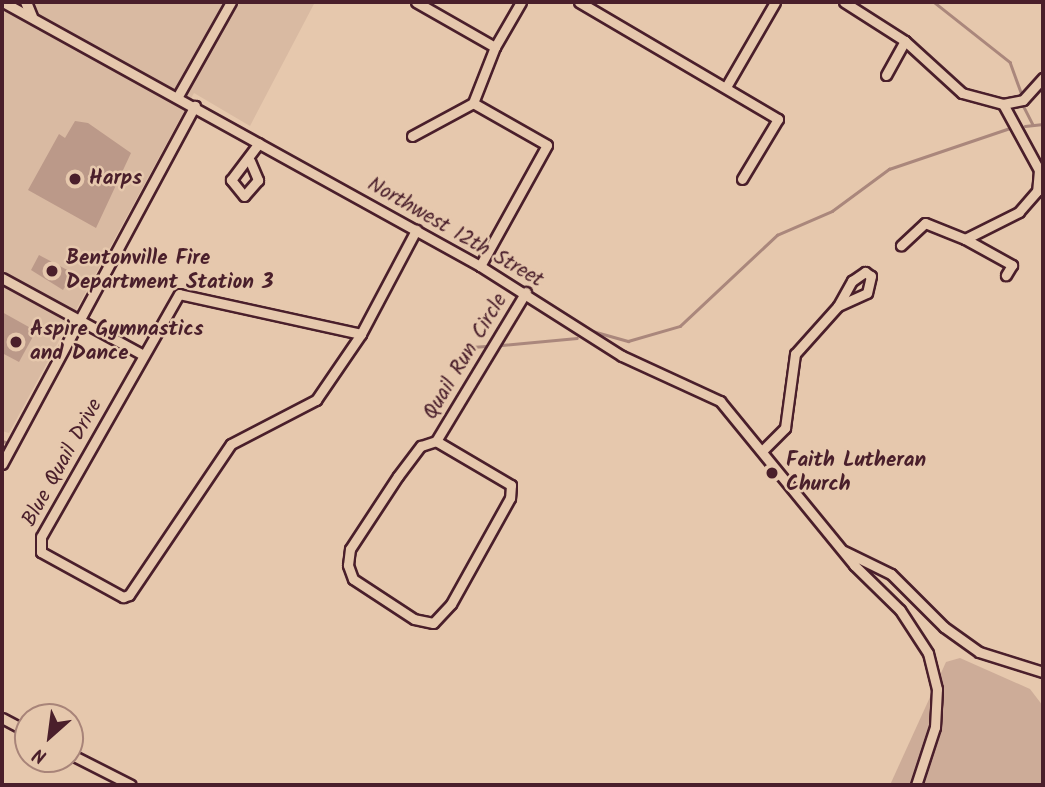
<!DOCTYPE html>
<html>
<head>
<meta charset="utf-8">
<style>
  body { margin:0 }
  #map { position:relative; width:1045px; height:787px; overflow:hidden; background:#e6c8ad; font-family:Kalam,sans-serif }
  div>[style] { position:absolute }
  .built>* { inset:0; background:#d9baa2 }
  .green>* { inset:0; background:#cdac98 }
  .stream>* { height:2.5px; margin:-1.25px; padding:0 1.25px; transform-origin:1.25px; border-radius:1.25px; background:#aa877c }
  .building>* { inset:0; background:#bb9989 }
  .roads { filter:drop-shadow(2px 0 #4a1f2b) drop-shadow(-2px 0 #4a1f2b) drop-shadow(0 2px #4a1f2b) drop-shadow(0 -2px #4a1f2b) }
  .minor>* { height:9px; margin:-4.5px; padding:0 4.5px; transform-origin:4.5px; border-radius:4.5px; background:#e6c8ad }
  .major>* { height:10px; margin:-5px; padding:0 5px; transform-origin:5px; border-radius:5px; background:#e6c8ad }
  .dots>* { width:19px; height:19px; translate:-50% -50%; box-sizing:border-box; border:4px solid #e6c8ad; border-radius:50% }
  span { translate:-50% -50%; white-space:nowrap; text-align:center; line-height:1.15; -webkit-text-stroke:5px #e6c8ad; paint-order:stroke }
  .poi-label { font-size:21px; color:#4a1f2b; font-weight:700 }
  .left { translate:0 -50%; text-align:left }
  .street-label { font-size:21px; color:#4a1f2b }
  .frame { position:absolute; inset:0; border:4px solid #4a1f2b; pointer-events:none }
  .north { position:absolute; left:14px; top:703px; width:70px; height:70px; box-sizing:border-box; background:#e6c8ad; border:2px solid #a88479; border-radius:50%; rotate:208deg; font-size:19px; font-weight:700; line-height:28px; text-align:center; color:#4a1f2b }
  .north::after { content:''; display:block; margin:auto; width:24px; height:32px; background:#4a1f2b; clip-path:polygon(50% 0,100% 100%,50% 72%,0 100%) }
</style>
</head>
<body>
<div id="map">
  <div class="built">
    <i style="clip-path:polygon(10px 2px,315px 2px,250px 126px,194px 93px,9px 433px,2px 431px,2px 17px)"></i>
  </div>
  <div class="green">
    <i style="clip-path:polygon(960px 658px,1030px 689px,1043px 706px,1043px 785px,890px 785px,946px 662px)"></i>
  </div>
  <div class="stream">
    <i style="left:934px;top:2px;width:97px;rotate:38.3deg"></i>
    <i style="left:1010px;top:62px;width:33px;rotate:70deg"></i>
    <i style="left:1024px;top:107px;width:20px;rotate:63deg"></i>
    <i style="left:1025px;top:126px;width:18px;rotate:-6deg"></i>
    <i style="left:589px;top:330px;width:41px;rotate:15.8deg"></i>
    <i style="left:628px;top:341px;width:54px;rotate:-16.1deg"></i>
    <i style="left:680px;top:326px;width:133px;rotate:-43.2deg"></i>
    <i style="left:777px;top:235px;width:60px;rotate:-23.6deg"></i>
    <i style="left:832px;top:211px;width:71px;rotate:-36.4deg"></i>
    <i style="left:889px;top:169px;width:128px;rotate:-18.7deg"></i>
    <i style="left:502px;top:345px;width:75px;rotate:-5.3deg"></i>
    <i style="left:471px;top:347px;width:15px;rotate:-4deg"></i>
    <i style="left:2px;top:441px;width:4px;rotate:14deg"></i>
  </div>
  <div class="building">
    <i style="clip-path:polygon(75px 121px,88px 123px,131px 153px,96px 228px,28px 190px,59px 134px,65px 138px)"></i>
    <i style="clip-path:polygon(39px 255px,73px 273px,63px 290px,31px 270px)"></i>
    <i style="clip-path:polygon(2px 312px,36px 331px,19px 362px,2px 353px)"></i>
  </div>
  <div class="roads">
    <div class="minor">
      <i style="left:3px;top:2px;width:545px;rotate:28.96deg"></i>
      <i style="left:480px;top:266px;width:168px;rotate:32.4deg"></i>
      <i style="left:622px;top:356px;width:108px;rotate:24.7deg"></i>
      <i style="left:720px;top:401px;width:212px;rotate:50.7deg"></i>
      <i style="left:854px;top:565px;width:64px;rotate:44.4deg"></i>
      <i style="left:900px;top:610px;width:51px;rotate:56.9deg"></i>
      <i style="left:928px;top:653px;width:37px;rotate:76deg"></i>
      <i style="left:937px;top:689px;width:38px;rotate:93deg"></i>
      <i style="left:935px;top:727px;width:61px;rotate:108.1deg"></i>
      <i style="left:416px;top:2px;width:91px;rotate:29.7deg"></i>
      <i style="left:579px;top:2px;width:231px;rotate:30.5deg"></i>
      <i style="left:778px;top:119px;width:70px;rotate:121deg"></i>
      <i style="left:844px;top:2px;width:72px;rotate:32.6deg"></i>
      <i style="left:905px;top:41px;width:77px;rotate:42.4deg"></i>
      <i style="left:962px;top:93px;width:42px;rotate:15deg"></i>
      <i style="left:1003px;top:104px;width:75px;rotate:61.4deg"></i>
      <i style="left:1039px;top:170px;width:21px;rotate:95deg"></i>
      <i style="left:1037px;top:191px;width:28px;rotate:131deg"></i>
      <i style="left:1019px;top:212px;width:60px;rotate:153.4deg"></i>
      <i style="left:965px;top:239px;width:43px;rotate:-158.2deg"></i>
      <i style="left:925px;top:223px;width:33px;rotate:137deg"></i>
      <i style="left:886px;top:75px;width:39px;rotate:-61deg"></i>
      <i style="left:726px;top:87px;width:98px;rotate:-60deg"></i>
      <i style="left:178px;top:96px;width:108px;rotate:-60.6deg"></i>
      <i style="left:1003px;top:104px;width:20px;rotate:-11deg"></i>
      <i style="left:1023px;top:100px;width:30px;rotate:-48deg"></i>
      <i style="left:412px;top:136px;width:69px;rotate:-28.4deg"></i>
      <i style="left:250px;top:161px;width:21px;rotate:67deg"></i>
      <i style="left:258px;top:180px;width:21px;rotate:131deg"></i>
      <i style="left:244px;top:196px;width:21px;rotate:-129deg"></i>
      <i style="left:231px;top:180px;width:46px;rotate:-52.9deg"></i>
      <i style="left:965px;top:239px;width:54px;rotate:29deg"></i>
      <i style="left:1012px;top:265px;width:12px;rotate:121deg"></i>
      <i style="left:480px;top:266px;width:138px;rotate:-61deg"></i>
      <i style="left:547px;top:145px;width:85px;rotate:-150.4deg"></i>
      <i style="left:473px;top:103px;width:60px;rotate:-68.6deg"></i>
      <i style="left:495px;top:47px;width:52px;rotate:-60deg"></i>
      <i style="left:2px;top:278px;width:161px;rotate:28.6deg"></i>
      <i style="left:361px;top:334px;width:186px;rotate:-167.6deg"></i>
      <i style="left:179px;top:294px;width:279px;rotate:119.6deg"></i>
      <i style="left:41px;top:537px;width:15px;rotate:90deg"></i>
      <i style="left:41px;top:552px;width:94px;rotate:28.8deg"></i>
      <i style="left:123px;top:597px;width:6px;rotate:-18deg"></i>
      <i style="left:129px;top:595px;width:182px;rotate:-56deg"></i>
      <i style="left:231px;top:444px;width:96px;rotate:-27.4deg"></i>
      <i style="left:316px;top:400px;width:80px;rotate:-55.7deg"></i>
      <i style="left:361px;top:334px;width:118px;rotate:-62.1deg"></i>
      <i style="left:436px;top:441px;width:87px;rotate:30.4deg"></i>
      <i style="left:511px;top:485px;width:13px;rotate:94deg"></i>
      <i style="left:510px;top:498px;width:121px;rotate:119.1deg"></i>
      <i style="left:451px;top:604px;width:26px;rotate:133deg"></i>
      <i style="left:433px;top:623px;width:19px;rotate:-168deg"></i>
      <i style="left:414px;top:619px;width:73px;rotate:-146.7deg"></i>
      <i style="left:353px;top:579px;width:15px;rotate:-110deg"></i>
      <i style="left:348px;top:565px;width:16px;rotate:-83deg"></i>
      <i style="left:350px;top:549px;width:87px;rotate:-56.7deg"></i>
      <i style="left:398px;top:476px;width:38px;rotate:-53deg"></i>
      <i style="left:421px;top:446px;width:16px;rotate:-18deg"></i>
      <i style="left:436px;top:441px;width:174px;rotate:-58.9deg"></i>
      <i style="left:764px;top:449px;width:30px;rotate:-45deg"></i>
      <i style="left:785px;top:428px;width:75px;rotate:-82.3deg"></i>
      <i style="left:795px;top:354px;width:64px;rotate:-48.1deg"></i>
      <i style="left:838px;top:306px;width:29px;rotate:-61deg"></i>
      <i style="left:852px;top:281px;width:16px;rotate:-35deg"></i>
      <i style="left:865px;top:272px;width:7px;rotate:34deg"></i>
      <i style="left:871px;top:276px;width:17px;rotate:103deg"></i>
      <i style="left:867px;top:293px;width:32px;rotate:156deg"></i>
      <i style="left:2px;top:464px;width:407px;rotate:-61.7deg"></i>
      <i style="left:844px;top:551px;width:52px;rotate:26.1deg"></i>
      <i style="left:891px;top:574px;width:75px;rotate:45deg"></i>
      <i style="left:944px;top:627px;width:43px;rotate:35.5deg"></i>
      <i style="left:979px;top:652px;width:67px;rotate:17.4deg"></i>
      <i style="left:2px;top:718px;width:30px;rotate:28deg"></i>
      <i style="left:70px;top:754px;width:68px;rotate:26.9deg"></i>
    </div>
    <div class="major">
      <i style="left:26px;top:2px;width:16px;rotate:68deg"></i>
    </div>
  </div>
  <div class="dots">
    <i style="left:75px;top:179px;background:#4a1f2b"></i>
    <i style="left:52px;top:271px;background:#4a1f2b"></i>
    <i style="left:16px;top:342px;background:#4a1f2b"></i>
    <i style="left:772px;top:473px;background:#4a1f2b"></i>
  </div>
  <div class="poi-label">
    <span class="left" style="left:89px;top:179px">Harps</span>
    <span class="left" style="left:66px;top:271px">Bentonville Fire<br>Department Station 3</span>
    <span class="left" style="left:30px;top:342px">Aspire Gymnastics<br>and Dance</span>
    <span class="left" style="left:786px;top:473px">Faith Lutheran<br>Church</span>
  </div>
  <div class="street-label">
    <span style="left:455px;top:233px;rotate:30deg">Northwest 12th Street</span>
    <span style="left:466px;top:357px;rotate:-59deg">Quail Run Circle</span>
    <span style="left:63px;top:463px;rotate:-61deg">Blue Quail Drive</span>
  </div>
  <div class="frame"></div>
  <div class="north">N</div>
</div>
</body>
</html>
